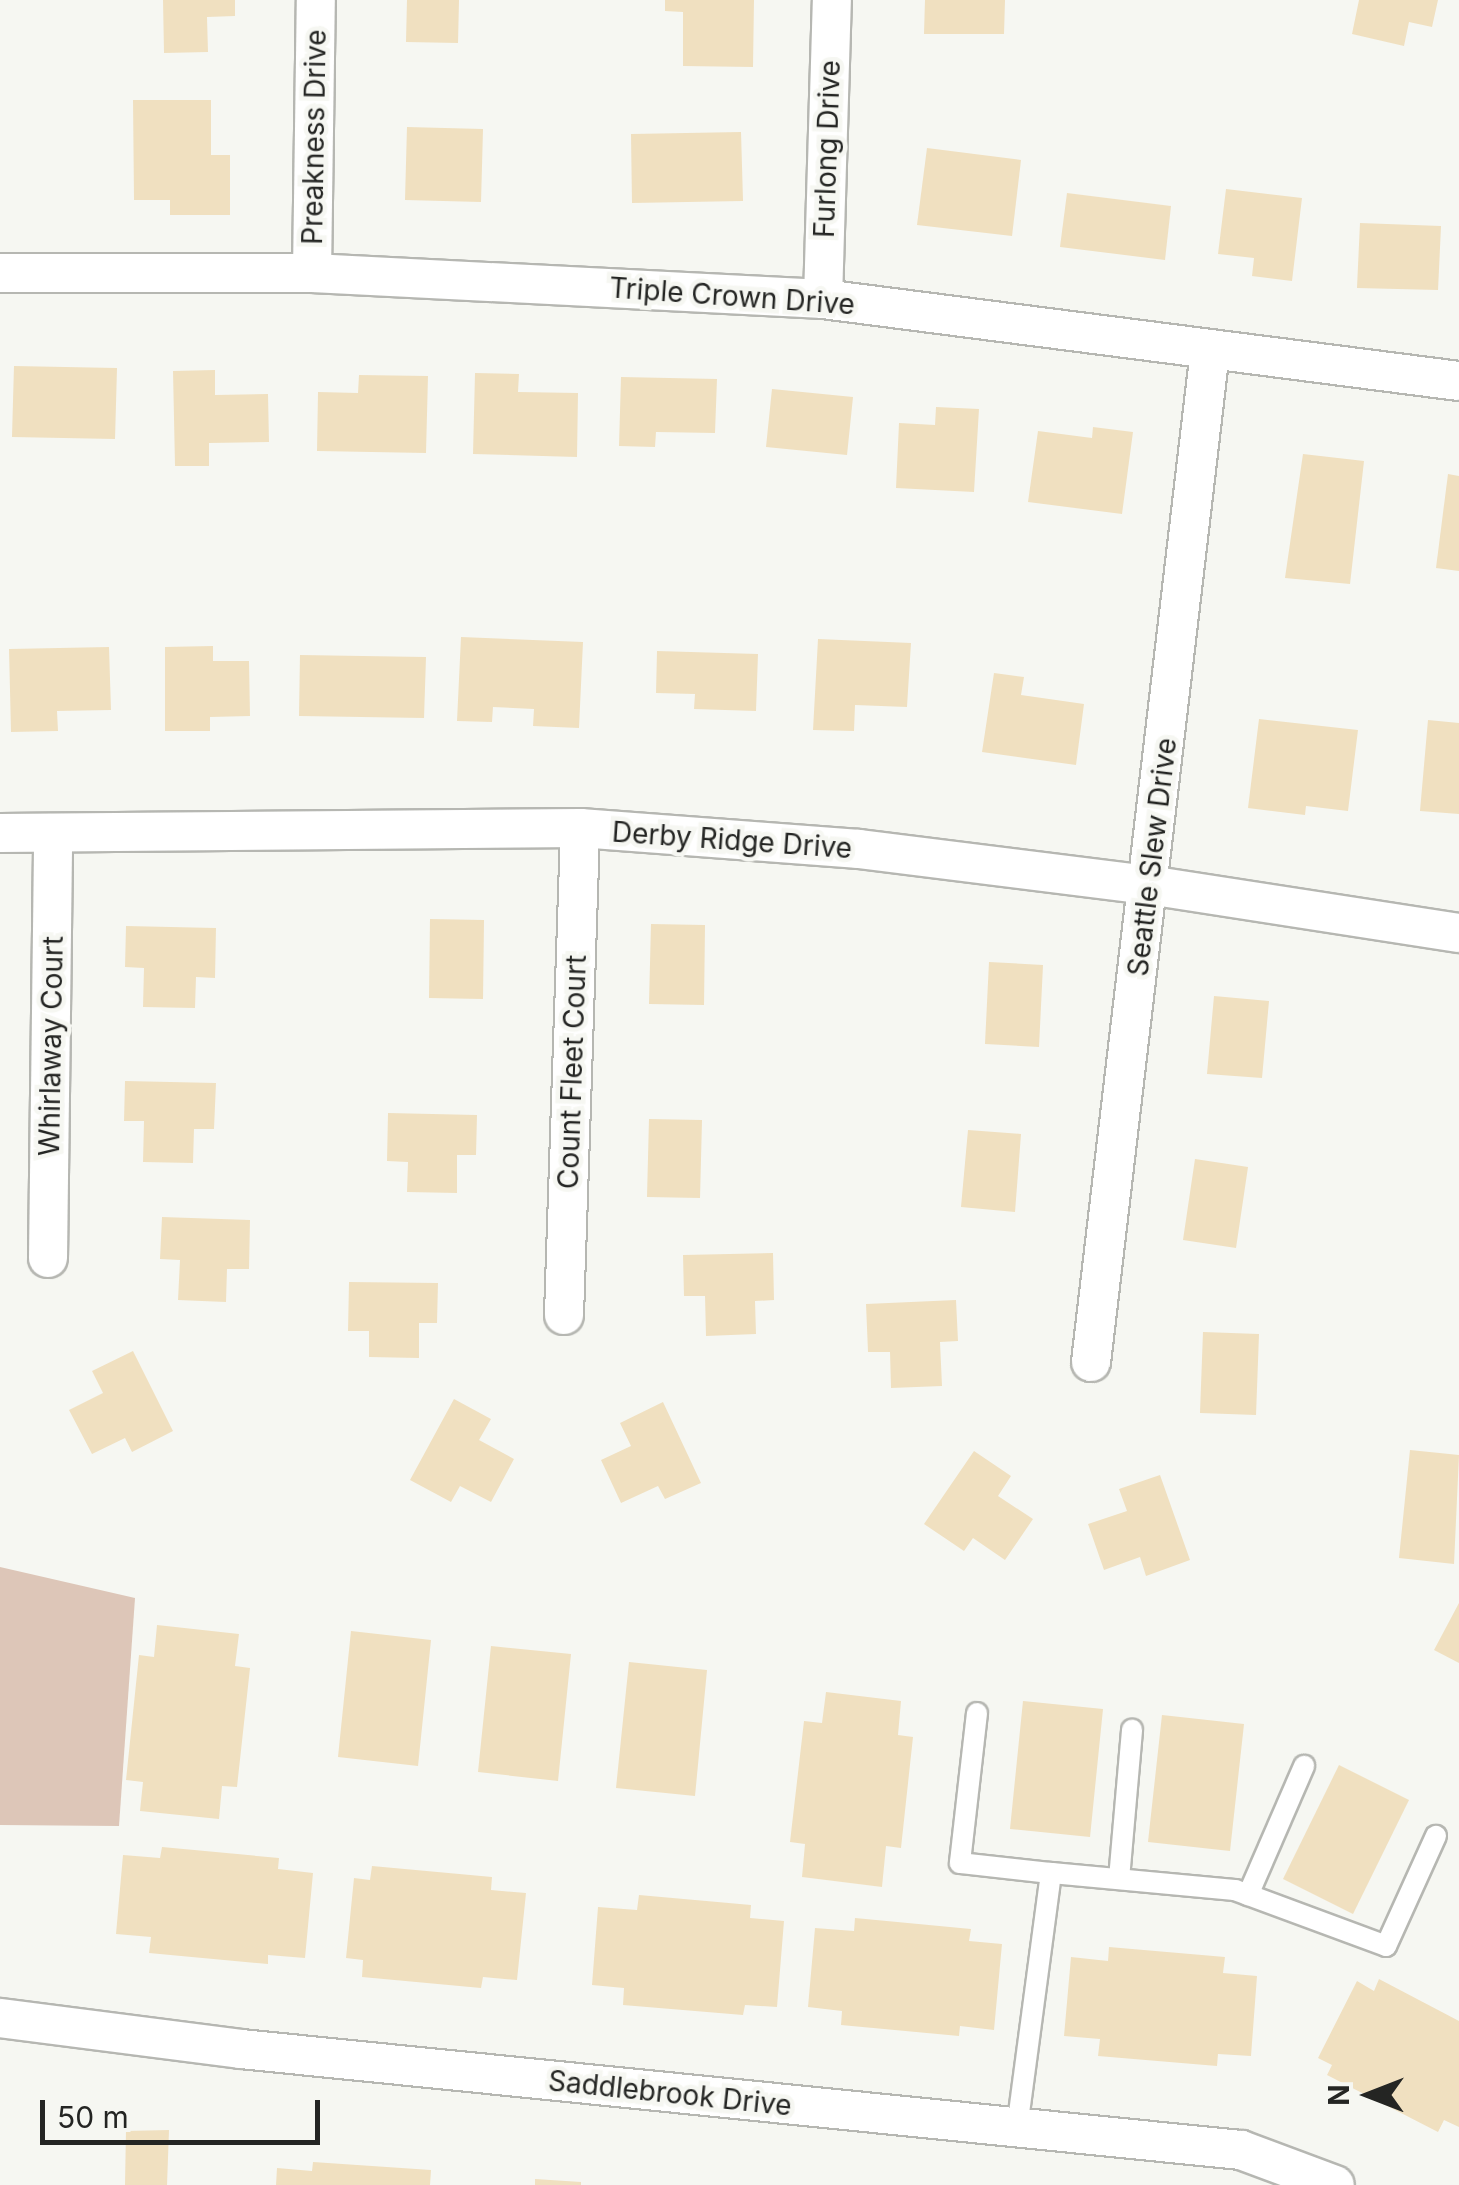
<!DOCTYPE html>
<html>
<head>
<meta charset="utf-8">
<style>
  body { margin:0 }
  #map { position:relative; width:1459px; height:2185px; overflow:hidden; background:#f6f7f2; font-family:Inter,sans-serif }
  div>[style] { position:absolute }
  .green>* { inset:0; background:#ddc6b8 }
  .building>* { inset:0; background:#f0e0c0 }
  .roads { filter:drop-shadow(2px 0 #b6b7b2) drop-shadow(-2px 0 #b6b7b2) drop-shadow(0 2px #b6b7b2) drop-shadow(0 -2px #b6b7b2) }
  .lane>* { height:20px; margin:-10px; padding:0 10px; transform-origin:10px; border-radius:10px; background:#fff }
  .street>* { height:38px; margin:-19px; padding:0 19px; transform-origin:19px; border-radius:19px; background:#fff }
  span { translate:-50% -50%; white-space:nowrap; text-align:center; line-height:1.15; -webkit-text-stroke:9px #f6f7f2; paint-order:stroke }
  .street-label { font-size:28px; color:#242523 }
  .north { position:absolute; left:1319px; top:2045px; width:100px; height:100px; -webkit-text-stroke:8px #f6f7f2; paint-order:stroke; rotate:270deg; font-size:28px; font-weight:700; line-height:40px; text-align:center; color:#242523 }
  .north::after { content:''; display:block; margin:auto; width:35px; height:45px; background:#242523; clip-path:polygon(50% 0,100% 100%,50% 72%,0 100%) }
  .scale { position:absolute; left:40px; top:2100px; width:280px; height:45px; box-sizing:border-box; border:5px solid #242523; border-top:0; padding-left:12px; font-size:30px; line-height:35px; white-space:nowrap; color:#242523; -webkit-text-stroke:8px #f6f7f2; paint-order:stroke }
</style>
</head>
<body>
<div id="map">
  <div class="green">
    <i style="clip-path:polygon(0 1567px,135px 1598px,119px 1826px,0 1825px)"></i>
  </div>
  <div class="building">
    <i style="clip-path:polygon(163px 0,235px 0,235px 16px,207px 17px,208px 52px,164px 53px)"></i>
    <i style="clip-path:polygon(407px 0,459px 0,458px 43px,406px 42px)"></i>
    <i style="clip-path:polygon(665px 0,754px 0,753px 67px,683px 66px,683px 12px,665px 11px)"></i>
    <i style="clip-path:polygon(925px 0,1005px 0,1004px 34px,924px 34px)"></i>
    <i style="clip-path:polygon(1359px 0,1438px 0,1432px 27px,1409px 22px,1404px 46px,1352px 34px)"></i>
    <i style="clip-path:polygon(133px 100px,211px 100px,211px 155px,230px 155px,230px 215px,170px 215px,170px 200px,134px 200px)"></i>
    <i style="clip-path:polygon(407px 127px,483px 129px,481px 202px,405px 200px)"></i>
    <i style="clip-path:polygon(741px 132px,743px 201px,632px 203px,631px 134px)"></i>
    <i style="clip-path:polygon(927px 148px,1021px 160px,1012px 236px,917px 225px)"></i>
    <i style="clip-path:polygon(1226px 189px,1302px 198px,1292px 281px,1252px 276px,1254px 258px,1218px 254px)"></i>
    <i style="clip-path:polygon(1067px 193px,1171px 206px,1165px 260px,1060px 247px)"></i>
    <i style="clip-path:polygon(1360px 223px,1441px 226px,1438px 290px,1357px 288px)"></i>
    <i style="clip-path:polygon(14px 366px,117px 368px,115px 439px,12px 437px)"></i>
    <i style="clip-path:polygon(215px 370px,215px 395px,268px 394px,269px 442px,209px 443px,209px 466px,175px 466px,173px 371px)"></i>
    <i style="clip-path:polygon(475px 373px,519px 374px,518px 392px,578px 393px,577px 457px,473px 454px)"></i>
    <i style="clip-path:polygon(359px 375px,428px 376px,426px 453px,317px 451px,318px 392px,358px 393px)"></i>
    <i style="clip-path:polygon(621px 377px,717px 379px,715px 433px,656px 432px,655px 447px,619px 446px)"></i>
    <i style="clip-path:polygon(772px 389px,853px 397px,847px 455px,766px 447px)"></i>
    <i style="clip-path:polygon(936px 407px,979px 409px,974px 492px,896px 488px,899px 423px,935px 425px)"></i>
    <i style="clip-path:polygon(1093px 427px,1133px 432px,1122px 514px,1028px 502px,1038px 431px,1092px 438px)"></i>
    <i style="clip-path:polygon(1303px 454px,1364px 461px,1350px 584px,1285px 578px)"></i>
    <i style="clip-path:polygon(1448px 474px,1459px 476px,1459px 571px,1436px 568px)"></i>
    <i style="clip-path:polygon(461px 637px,583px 642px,579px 728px,533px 726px,534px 709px,493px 707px,492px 722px,457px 721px)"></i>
    <i style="clip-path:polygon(818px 639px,911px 643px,907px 707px,855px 705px,854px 731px,813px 730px)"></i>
    <i style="clip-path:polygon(213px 646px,213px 661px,249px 661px,250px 716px,210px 717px,210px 731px,165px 731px,165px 647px)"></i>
    <i style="clip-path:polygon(109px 647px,111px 710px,57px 711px,58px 731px,11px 732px,9px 649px)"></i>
    <i style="clip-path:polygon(657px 651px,758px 654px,756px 711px,694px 709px,695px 694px,656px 693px)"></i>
    <i style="clip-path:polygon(300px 655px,426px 657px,424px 718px,299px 716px)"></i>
    <i style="clip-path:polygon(994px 673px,1024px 677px,1021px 695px,1084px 704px,1076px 765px,982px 752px)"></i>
    <i style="clip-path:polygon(1259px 719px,1358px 730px,1348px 811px,1306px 806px,1305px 815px,1248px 808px)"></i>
    <i style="clip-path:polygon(1428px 720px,1459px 723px,1459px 814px,1420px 811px)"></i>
    <i style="clip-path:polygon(430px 919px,484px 920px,483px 999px,429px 998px)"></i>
    <i style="clip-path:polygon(651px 924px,705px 925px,704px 1005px,649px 1004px)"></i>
    <i style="clip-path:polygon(126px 926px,216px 928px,215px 978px,196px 977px,195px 1008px,143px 1007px,144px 968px,125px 967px)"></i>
    <i style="clip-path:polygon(989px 962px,1043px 965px,1039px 1047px,985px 1044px)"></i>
    <i style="clip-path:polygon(1214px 996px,1269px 1001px,1262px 1078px,1207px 1074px)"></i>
    <i style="clip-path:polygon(125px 1081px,216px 1083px,214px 1129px,194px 1129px,193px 1163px,143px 1162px,144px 1121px,124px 1121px)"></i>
    <i style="clip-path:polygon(388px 1113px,477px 1115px,476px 1155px,457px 1155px,457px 1193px,407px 1192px,408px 1162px,387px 1161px)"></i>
    <i style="clip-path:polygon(649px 1119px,702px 1120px,700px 1198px,647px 1197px)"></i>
    <i style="clip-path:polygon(968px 1130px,1021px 1134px,1015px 1212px,961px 1207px)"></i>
    <i style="clip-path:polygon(1195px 1159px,1248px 1167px,1236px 1248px,1183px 1240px)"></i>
    <i style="clip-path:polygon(162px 1217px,250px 1220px,249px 1269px,227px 1269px,226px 1302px,178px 1300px,180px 1260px,160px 1259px)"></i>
    <i style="clip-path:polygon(773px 1253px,774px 1300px,755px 1301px,756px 1334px,706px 1336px,705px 1296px,684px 1296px,683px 1255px)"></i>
    <i style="clip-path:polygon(349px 1282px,438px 1283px,437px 1323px,419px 1323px,419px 1358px,369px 1357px,369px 1331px,348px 1331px)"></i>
    <i style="clip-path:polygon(956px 1300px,958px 1341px,940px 1342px,942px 1386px,891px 1388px,890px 1352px,868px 1352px,866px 1304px)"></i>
    <i style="clip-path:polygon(1203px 1332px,1259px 1334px,1256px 1415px,1200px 1413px)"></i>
    <i style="clip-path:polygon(133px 1351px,173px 1431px,132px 1452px,125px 1438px,92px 1454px,69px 1410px,103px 1393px,92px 1371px)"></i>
    <i style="clip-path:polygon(454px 1399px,491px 1419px,479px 1440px,514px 1459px,491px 1502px,460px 1486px,451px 1502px,410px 1480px)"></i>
    <i style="clip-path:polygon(663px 1402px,701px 1483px,665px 1499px,658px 1486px,621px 1503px,601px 1460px,631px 1446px,620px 1423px)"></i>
    <i style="clip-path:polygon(1410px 1450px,1459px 1455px,1454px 1564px,1399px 1558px)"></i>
    <i style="clip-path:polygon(974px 1451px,1011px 1476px,998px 1496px,1033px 1519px,1005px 1560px,973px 1538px,964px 1551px,924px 1524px)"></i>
    <i style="clip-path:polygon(1160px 1475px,1190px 1560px,1146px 1576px,1140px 1557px,1104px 1570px,1088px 1524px,1127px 1511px,1119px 1489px)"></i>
    <i style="clip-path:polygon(1459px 1603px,1459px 1663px,1434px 1650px)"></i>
    <i style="clip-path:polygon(157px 1625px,239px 1634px,235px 1666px,250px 1668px,237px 1787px,222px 1786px,219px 1819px,140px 1811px,143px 1782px,126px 1780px,139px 1655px,154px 1657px)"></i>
    <i style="clip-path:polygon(351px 1631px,431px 1640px,418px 1766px,338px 1757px)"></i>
    <i style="clip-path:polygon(491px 1646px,571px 1654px,558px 1781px,478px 1772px)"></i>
    <i style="clip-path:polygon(629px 1662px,707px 1670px,695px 1796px,616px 1788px)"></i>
    <i style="clip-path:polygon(826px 1692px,901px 1701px,898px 1735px,913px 1737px,901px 1848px,886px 1846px,882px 1887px,802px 1877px,805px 1844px,790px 1842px,804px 1721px,822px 1723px)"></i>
    <i style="clip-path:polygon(1023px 1701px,1103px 1709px,1090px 1837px,1010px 1829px)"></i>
    <i style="clip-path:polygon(1162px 1715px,1244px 1724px,1230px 1851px,1148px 1842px)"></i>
    <i style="clip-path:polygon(1339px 1765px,1409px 1800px,1353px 1914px,1283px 1879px)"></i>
    <i style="clip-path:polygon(162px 1847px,279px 1858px,278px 1869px,313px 1873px,305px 1958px,268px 1955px,268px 1964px,149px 1953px,151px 1937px,116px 1934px,123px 1855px,160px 1858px)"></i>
    <i style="clip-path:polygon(372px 1866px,492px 1877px,491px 1890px,526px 1893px,517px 1980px,483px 1977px,481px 1988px,362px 1977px,363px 1960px,346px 1958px,354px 1878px,370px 1880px)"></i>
    <i style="clip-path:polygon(639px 1895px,751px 1905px,750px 1918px,784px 1921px,777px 2007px,745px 2005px,743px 2015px,623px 2005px,624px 1988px,592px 1985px,598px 1907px,637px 1910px)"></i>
    <i style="clip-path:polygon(855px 1918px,971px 1929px,969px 1941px,1002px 1944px,994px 2030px,960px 2026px,959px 2036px,841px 2025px,842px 2011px,808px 2007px,815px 1928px,854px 1931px)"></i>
    <i style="clip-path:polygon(1109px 1947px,1225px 1957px,1223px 1973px,1257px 1976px,1251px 2056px,1218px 2054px,1217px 2066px,1098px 2056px,1100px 2039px,1064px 2036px,1071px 1957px,1108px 1961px)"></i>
    <i style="clip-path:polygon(1379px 1979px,1459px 2021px,1459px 2127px,1444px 2120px,1438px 2132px,1327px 2075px,1332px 2065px,1318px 2058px,1357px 1981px,1374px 1991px)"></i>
    <i style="clip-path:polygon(169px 2130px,167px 2185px,125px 2185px,126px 2131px)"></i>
    <i style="clip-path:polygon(313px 2162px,431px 2170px,430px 2185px,276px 2185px,277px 2168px,312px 2171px)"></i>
    <i style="clip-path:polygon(535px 2179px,581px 2182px,581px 2185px,535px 2185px)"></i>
  </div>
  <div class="roads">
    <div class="lane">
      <i style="left:977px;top:1713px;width:151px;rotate:96.5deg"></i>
      <i style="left:960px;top:1863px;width:92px;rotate:6.3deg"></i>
      <i style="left:1119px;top:1879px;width:150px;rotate:-85deg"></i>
      <i style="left:1248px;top:1895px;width:141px;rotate:-66.5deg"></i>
      <i style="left:1017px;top:2128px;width:257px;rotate:-82.4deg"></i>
      <i style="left:1051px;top:1873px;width:185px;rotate:5.3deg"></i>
      <i style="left:1235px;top:1890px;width:161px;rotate:20.3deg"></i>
      <i style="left:1386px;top:1946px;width:121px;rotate:-65.6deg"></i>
    </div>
    <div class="street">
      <i style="left:0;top:273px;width:312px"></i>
      <i style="left:312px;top:273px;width:512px;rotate:2.91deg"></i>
      <i style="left:823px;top:299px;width:641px;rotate:7.35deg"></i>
      <i style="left:312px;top:273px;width:273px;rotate:-89.2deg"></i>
      <i style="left:823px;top:299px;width:299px;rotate:-88.3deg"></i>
      <i style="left:0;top:833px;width:580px;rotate:-0.49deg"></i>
      <i style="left:580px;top:828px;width:280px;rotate:4.3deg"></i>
      <i style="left:859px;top:849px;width:291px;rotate:7.1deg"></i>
      <i style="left:1148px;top:885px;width:315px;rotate:8.8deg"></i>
      <i style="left:48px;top:1258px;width:425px;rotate:-89.3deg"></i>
      <i style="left:564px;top:1315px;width:487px;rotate:-88.1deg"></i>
      <i style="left:1091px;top:1362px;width:1018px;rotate:-83.29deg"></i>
      <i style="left:0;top:2018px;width:243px;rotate:7.3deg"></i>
      <i style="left:241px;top:2049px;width:1005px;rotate:5.77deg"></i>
      <i style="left:1241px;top:2150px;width:100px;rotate:20.4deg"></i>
    </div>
  </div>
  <div class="street-label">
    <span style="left:314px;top:137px;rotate:-89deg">Preakness Drive</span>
    <span style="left:827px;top:149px;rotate:-88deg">Furlong Drive</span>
    <span style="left:732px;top:296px;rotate:4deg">Triple Crown Drive</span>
    <span style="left:732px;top:840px;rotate:4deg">Derby Ridge Drive</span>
    <span style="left:1152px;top:857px;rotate:-83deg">Seattle Slew Drive</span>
    <span style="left:51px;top:1046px;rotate:-89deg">Whirlaway Court</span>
    <span style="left:572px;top:1072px;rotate:-88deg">Count Fleet Court</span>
    <span style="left:670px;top:2093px;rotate:6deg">Saddlebrook Drive</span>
  </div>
  <div class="north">N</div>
  <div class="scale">50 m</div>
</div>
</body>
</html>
